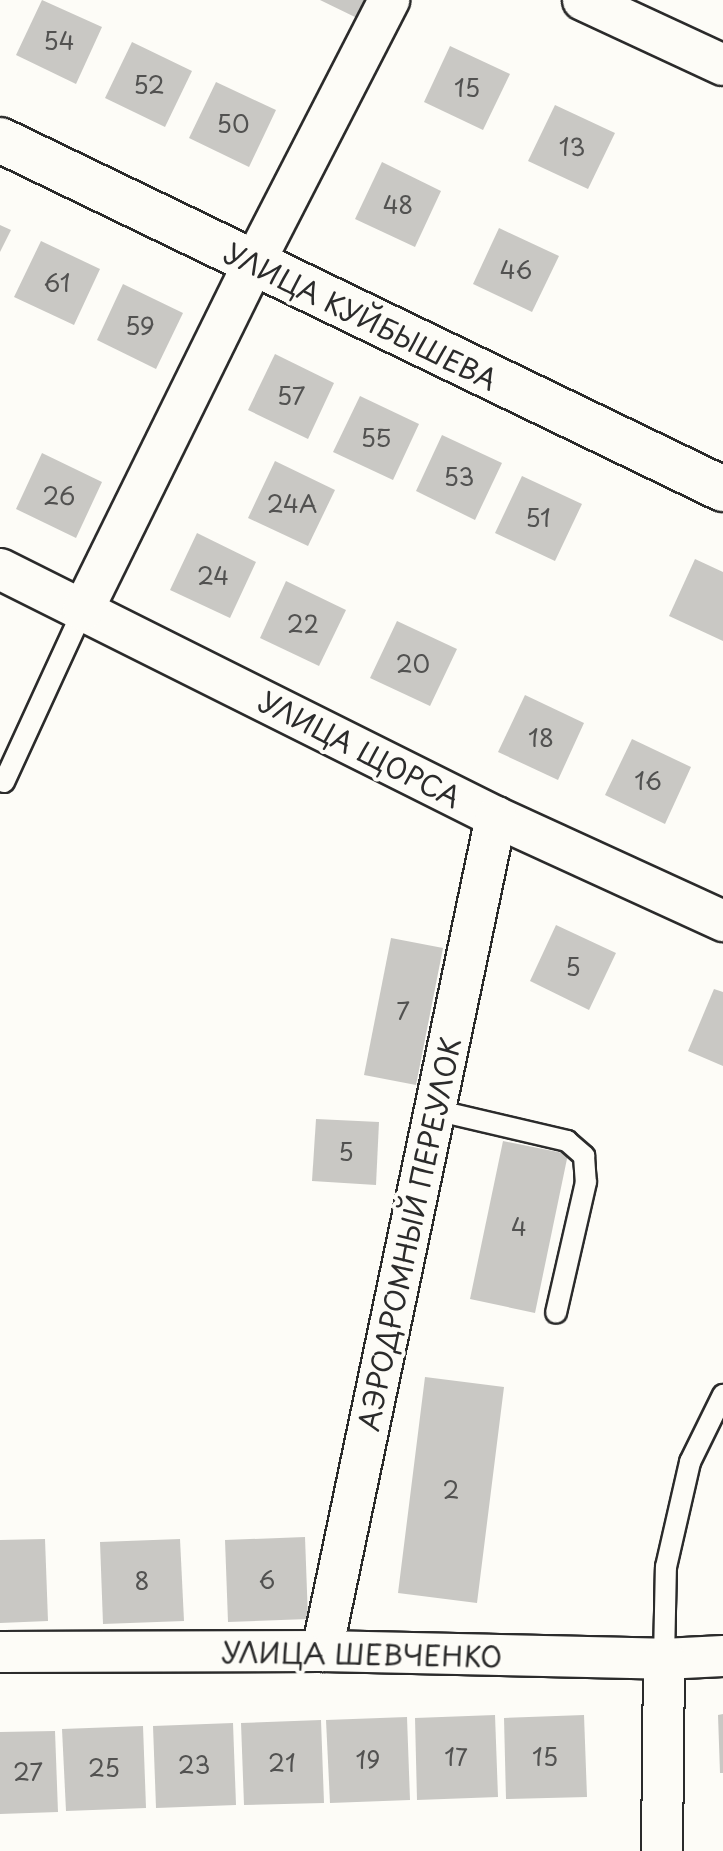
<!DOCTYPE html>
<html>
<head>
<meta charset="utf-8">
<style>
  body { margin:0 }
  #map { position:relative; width:723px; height:1851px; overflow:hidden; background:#fdfcf7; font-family:"Playpen Sans",sans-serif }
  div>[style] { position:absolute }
  .building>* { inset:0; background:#c9c8c4 }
  .roads { filter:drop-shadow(2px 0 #2b2b2b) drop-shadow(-2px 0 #2b2b2b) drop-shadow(0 2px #2b2b2b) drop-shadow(0 -2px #2b2b2b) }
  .service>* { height:20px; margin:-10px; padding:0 10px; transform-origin:10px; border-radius:10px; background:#fdfcf7 }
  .minor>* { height:40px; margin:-20px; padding:0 20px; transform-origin:20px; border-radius:20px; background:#fdfcf7 }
  .tertiary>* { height:44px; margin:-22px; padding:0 22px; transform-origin:22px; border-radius:22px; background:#fdfcf7 }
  span { translate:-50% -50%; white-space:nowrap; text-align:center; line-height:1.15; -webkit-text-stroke:8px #fdfcf7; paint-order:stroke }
  .number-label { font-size:24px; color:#525251 }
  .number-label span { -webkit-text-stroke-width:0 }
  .street-label { font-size:28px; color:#2b2b2b }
</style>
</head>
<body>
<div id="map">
  <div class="building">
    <i style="clip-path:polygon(42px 0,102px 27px,76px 84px,16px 55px)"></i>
    <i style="clip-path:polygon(320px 0,366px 0,357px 18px)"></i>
    <i style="clip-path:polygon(132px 42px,192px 71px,165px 127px,105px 98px)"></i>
    <i style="clip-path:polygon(450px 46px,510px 74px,483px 130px,424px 102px)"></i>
    <i style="clip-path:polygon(216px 82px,276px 110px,249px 167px,189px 138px)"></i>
    <i style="clip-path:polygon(555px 105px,615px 133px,588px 189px,528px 161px)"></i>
    <i style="clip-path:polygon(382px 162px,441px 191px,415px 247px,355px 219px)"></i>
    <i style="clip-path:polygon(0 225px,11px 230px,0 252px)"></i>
    <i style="clip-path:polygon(499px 228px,559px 256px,532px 312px,473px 284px)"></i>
    <i style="clip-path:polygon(41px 241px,100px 269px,74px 325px,14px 297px)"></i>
    <i style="clip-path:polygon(123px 284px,183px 313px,156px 369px,97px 340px)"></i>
    <i style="clip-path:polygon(275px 354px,334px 383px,308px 439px,248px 410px)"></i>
    <i style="clip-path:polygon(360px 396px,419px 424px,393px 480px,333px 452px)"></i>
    <i style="clip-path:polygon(442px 435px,502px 463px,475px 520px,416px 491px)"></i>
    <i style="clip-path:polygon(42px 453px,102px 482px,76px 538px,16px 509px)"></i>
    <i style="clip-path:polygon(275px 461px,335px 490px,308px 546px,248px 518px)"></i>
    <i style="clip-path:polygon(522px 476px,582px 504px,555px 561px,495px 533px)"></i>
    <i style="clip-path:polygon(197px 533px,256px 562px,230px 618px,170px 590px)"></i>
    <i style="clip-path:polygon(695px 559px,723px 572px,723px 641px,669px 616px)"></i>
    <i style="clip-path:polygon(286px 581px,346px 610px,319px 666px,260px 638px)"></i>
    <i style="clip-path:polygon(397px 621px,457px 649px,430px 706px,370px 678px)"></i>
    <i style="clip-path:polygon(525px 695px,584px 723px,558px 780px,498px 752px)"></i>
    <i style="clip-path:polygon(632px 739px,691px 767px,665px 824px,605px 795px)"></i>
    <i style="clip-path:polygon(556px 925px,616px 953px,589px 1010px,530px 981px)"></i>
    <i style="clip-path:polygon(391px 938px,443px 948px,416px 1085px,364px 1075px)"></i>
    <i style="clip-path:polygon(714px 989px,723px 992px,723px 1066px,688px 1051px)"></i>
    <i style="clip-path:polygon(316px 1119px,379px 1122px,376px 1185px,312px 1181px)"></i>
    <i style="clip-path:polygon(503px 1141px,568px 1154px,535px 1313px,470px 1299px)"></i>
    <i style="clip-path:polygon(425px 1377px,504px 1387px,477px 1603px,398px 1593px)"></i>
    <i style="clip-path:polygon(305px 1537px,308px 1619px,228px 1622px,225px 1540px)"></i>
    <i style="clip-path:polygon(45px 1539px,48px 1621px,0 1623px,0 1540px)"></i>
    <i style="clip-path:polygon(180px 1539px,184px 1621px,103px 1624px,100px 1542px)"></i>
    <i style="clip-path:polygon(723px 1714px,723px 1773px,720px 1773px,718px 1715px)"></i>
    <i style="clip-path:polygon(495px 1715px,498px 1797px,417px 1800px,415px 1718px)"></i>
    <i style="clip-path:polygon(584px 1715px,587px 1797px,506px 1799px,504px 1718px)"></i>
    <i style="clip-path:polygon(407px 1717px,410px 1800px,330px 1803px,326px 1720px)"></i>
    <i style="clip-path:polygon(321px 1720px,324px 1803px,244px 1805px,241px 1723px)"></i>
    <i style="clip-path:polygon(233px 1723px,236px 1805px,156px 1808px,153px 1726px)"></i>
    <i style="clip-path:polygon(143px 1726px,146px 1808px,66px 1811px,62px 1729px)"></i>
    <i style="clip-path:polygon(55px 1731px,58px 1812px,0 1814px,0 1732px)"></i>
  </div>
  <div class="roads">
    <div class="service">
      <i style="left:4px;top:782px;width:189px;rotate:-65.3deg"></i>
      <i style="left:435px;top:1110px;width:136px;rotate:13.2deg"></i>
      <i style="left:567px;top:1141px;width:23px;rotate:41deg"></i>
      <i style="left:584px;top:1156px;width:26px;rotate:86deg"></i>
      <i style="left:586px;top:1182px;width:134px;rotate:102.9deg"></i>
      <i style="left:664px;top:1659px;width:92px;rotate:-88.8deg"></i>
      <i style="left:666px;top:1567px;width:108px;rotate:-77.1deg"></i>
      <i style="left:690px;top:1462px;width:75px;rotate:-63.8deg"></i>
    </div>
    <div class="minor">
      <i style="left:583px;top:0;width:154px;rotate:24.9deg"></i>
      <i style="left:0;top:569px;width:555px;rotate:26.57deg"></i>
      <i style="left:496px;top:817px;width:250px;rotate:24.6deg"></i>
      <i style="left:83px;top:610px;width:385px;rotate:-63.8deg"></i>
      <i style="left:253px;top:265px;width:298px;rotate:-62.8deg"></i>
      <i style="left:322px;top:1651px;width:852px;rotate:-78.22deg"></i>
      <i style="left:0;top:1652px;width:322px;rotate:-0.2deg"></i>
      <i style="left:322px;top:1651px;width:342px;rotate:1.3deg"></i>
      <i style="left:664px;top:1659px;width:59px;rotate:-2.9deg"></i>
      <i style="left:662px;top:1851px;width:192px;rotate:-89.4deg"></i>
    </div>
    <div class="tertiary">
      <i style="left:0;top:140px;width:803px;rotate:25.77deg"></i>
    </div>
  </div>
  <div class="number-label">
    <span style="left:59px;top:41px">54</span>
    <span style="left:149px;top:85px">52</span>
    <span style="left:467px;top:88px">15</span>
    <span style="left:233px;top:124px">50</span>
    <span style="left:572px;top:147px">13</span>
    <span style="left:398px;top:205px">48</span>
    <span style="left:516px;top:270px">46</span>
    <span style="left:57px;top:283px">61</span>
    <span style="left:140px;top:326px">59</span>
    <span style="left:291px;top:396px">57</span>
    <span style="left:376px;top:438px">55</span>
    <span style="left:459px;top:477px">53</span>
    <span style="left:59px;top:496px">26</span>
    <span style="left:292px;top:504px">24А</span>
    <span style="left:538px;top:518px">51</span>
    <span style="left:213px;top:576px">24</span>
    <span style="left:303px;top:624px">22</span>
    <span style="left:413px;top:664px">20</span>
    <span style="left:541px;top:738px">18</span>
    <span style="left:648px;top:781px">16</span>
    <span style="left:573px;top:967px">5</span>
    <span style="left:403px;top:1011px">7</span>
    <span style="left:346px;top:1152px">5</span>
    <span style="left:519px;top:1227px">4</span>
    <span style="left:451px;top:1490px">2</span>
    <span style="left:267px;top:1580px">6</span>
    <span style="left:142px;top:1581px">8</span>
    <span style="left:456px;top:1757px">17</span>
    <span style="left:545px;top:1757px">15</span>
    <span style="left:368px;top:1760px">19</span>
    <span style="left:282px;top:1763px">21</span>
    <span style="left:194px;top:1765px">23</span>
    <span style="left:104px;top:1768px">25</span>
    <span style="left:28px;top:1772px">27</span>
  </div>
  <div class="street-label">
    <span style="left:361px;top:316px;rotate:26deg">УЛИЦА КУЙБЫШЕВА</span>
    <span style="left:360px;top:749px;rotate:27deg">УЛИЦА ЩОРСА</span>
    <span style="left:409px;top:1234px;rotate:-78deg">АЭРОДРОМНЫЙ ПЕРЕУЛОК</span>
    <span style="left:362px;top:1654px;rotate:1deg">УЛИЦА ШЕВЧЕНКО</span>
  </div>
</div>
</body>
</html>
